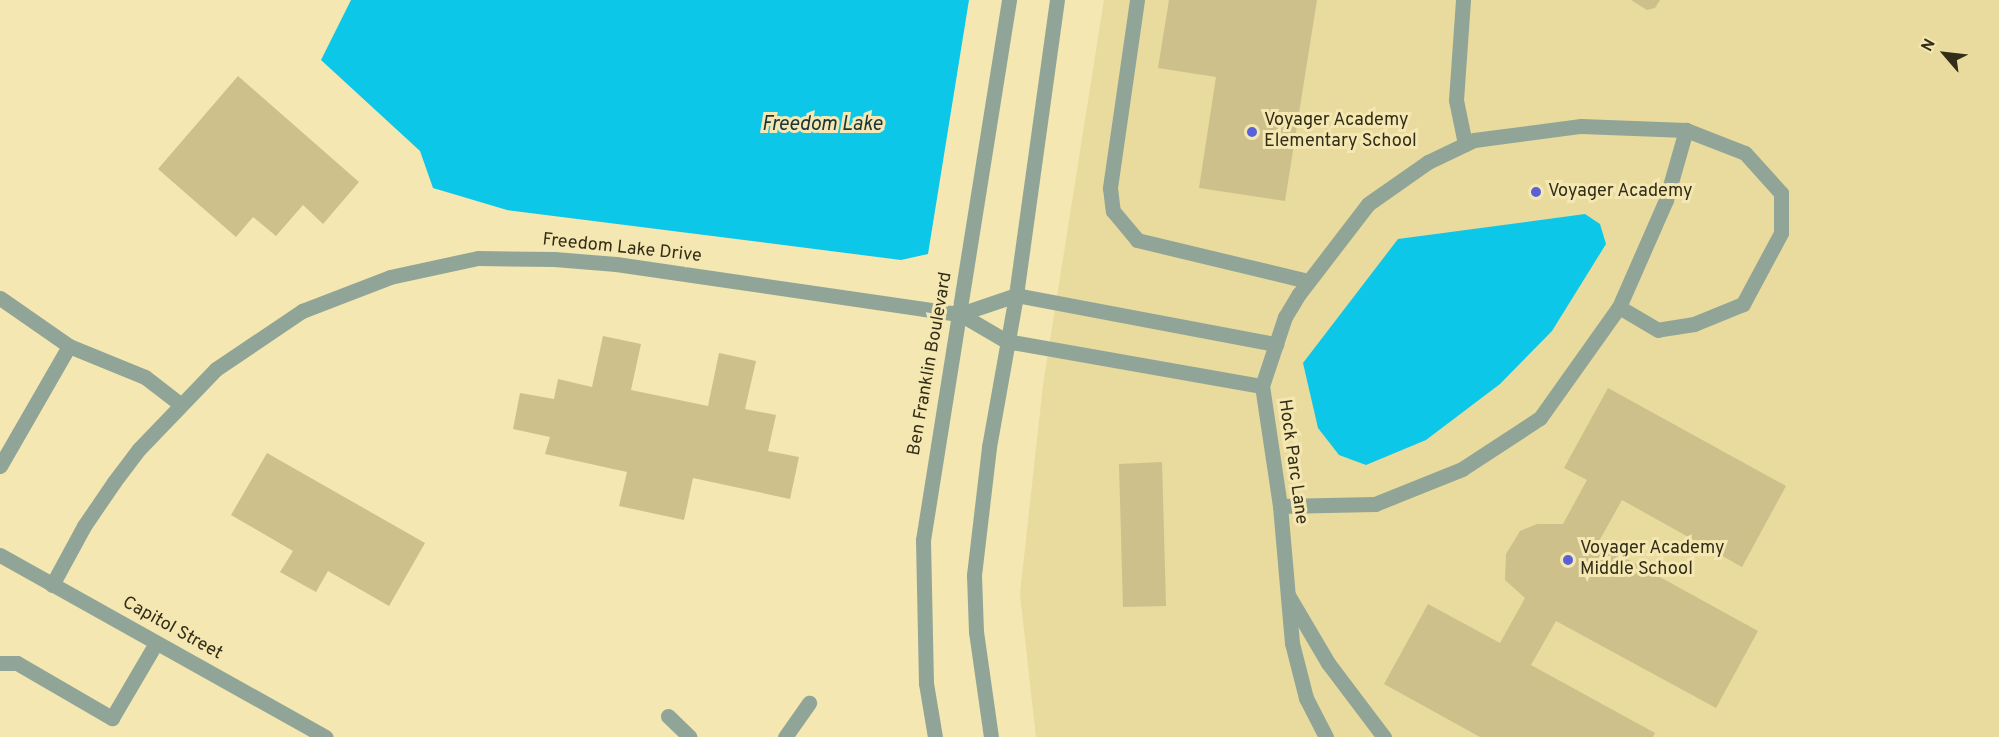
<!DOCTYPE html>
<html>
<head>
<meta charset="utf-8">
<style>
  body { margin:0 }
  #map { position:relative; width:1999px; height:737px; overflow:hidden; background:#f4e7b1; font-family:Overpass,sans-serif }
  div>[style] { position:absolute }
  .built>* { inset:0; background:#e9da9d }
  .water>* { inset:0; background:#0dc7e9 }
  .building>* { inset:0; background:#cdc08b }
  .service>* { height:15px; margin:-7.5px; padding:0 7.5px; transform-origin:7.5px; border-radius:7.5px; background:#90a597 }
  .minor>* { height:15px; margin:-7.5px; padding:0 7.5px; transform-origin:7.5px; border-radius:7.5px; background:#90a597 }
  .tertiary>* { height:15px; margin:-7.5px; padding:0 7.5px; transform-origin:7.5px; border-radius:7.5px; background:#90a597 }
  .dots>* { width:16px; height:16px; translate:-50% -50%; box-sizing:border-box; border:3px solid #f4e7b1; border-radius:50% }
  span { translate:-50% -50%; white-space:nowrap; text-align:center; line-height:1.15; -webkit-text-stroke:6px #f4e7b1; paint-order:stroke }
  .poi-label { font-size:18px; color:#322d18 }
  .left { translate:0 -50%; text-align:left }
  .street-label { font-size:18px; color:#322d18 }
  .water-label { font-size:20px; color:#1b343b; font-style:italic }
  .north { position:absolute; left:1915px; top:24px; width:60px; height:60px; -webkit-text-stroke:4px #f4e7b1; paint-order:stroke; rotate:298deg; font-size:16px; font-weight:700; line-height:24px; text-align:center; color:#322d18 }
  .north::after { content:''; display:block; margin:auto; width:21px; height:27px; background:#322d18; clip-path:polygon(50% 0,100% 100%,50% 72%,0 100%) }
</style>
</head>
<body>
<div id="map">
  <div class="built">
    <i style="clip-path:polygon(1104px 0,1999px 0,1999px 737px,1036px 737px,1020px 594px,1043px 385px)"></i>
  </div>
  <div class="water">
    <i style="clip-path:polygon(351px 0,969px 0,928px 254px,901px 260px,507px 210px,433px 188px,420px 151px,321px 60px)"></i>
    <i style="clip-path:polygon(1585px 214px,1600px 224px,1606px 244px,1552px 331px,1500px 384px,1426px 440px,1366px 465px,1339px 455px,1318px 428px,1303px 363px,1398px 239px)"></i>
  </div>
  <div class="building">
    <i style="clip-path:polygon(1169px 0,1317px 0,1285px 201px,1199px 188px,1216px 77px,1158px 68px)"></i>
    <i style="clip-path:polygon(1631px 0,1660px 0,1655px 8px,1647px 10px)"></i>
    <i style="clip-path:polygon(238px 76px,359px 182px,323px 224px,303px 205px,276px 236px,253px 217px,236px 237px,158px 169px)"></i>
    <i style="clip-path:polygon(603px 336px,641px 344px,631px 390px,708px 406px,719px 353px,756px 361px,745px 409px,776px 415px,768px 451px,799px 457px,790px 499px,693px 478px,684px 520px,619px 506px,627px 472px,545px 454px,550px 437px,513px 429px,520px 393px,554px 399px,558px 379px,592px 387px)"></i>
    <i style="clip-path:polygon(1608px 388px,1786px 486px,1742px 567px,1622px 500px,1598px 543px,1758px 631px,1716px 708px,1556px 621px,1531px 665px,1655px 733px,1653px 737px,1480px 737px,1384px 684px,1428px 604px,1500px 643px,1525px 598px,1505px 580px,1506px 554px,1520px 531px,1537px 524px,1563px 524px,1587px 480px,1564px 468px)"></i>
    <i style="clip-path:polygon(267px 453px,425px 543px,389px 606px,328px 571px,316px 592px,280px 572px,293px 551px,231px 515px)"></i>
    <i style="clip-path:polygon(1162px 462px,1166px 606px,1123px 607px,1119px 464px)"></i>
  </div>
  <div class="service">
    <i style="left:1137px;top:0;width:190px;rotate:98.2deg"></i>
    <i style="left:1110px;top:188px;width:23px;rotate:83deg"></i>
    <i style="left:1113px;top:211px;width:38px;rotate:50deg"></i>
    <i style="left:1137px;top:240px;width:176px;rotate:13.5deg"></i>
    <i style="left:1463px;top:0;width:100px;rotate:94deg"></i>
    <i style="left:1456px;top:100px;width:45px;rotate:78.4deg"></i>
    <i style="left:0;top:298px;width:84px;rotate:34.8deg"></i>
    <i style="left:960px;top:314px;width:59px;rotate:-18.7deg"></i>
    <i style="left:1016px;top:295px;width:265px;rotate:10.7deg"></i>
    <i style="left:960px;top:314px;width:53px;rotate:30.4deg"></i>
    <i style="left:1006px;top:341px;width:260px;rotate:10deg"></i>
    <i style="left:0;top:466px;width:138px;rotate:-60.1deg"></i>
    <i style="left:69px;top:346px;width:82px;rotate:22.2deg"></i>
    <i style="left:145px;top:377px;width:44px;rotate:37.6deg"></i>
    <i style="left:1280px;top:506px;width:95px;rotate:-1.2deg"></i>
    <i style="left:1375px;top:504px;width:94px;rotate:-21.9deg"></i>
    <i style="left:1462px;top:469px;width:93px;rotate:-33.2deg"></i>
    <i style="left:1540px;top:418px;width:136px;rotate:-54.6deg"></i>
    <i style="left:1619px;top:307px;width:117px;rotate:-66.3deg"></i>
    <i style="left:1666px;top:200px;width:73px;rotate:-74.1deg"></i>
    <i style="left:1288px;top:595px;width:79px;rotate:59.5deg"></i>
    <i style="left:1328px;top:663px;width:93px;rotate:52.9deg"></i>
    <i style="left:0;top:663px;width:17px"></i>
    <i style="left:17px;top:663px;width:110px;rotate:30.1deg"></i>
    <i style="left:112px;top:718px;width:87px;rotate:-59.6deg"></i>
    <i style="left:668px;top:716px;width:30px;rotate:44deg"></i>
    <i style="left:785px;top:737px;width:42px;rotate:-54.8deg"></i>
    <i style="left:1326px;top:737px;width:44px;rotate:-117.1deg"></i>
    <i style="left:1306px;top:698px;width:57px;rotate:-104.3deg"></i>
    <i style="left:1292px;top:643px;width:138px;rotate:-95deg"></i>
    <i style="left:1280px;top:506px;width:121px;rotate:-98.5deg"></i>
    <i style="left:1262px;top:386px;width:73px;rotate:-71.6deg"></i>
    <i style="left:1285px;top:317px;width:27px;rotate:-59deg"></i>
    <i style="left:1299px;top:294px;width:113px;rotate:-52.5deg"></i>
    <i style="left:1368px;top:204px;width:73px;rotate:-35deg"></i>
    <i style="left:1428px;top:162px;width:51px;rotate:-25.6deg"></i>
    <i style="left:1474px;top:140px;width:108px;rotate:-7.5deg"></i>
    <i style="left:1581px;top:126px;width:105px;rotate:2.2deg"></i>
    <i style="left:1686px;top:130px;width:63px;rotate:21.3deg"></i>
    <i style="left:1745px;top:153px;width:54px;rotate:48deg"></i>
    <i style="left:1781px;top:193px;width:40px;rotate:90deg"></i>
    <i style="left:1781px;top:233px;width:81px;rotate:118.2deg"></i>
    <i style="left:1743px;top:304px;width:53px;rotate:157.8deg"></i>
    <i style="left:1694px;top:324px;width:36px;rotate:171deg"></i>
    <i style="left:1658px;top:330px;width:45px;rotate:-149.5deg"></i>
  </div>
  <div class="minor">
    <i style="left:0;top:555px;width:373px;rotate:29.2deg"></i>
    <i style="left:52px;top:585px;width:67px;rotate:-61.5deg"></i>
    <i style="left:84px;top:526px;width:53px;rotate:-55.7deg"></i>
    <i style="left:114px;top:482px;width:41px;rotate:-52.9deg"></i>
    <i style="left:139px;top:449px;width:111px;rotate:-46.1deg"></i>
    <i style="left:216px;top:369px;width:104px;rotate:-34deg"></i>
    <i style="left:302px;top:311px;width:94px;rotate:-21.1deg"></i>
    <i style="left:390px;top:277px;width:90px;rotate:-12.2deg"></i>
    <i style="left:478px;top:258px;width:76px;rotate:0.8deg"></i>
    <i style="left:554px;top:259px;width:62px;rotate:4.6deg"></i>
    <i style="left:616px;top:264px;width:348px;rotate:8.3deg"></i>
  </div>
  <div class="tertiary">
    <i style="left:935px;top:737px;width:55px;rotate:-99.5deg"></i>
    <i style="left:926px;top:683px;width:143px;rotate:-91.2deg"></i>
    <i style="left:923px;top:540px;width:547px;rotate:-80.95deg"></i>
    <i style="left:991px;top:737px;width:106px;rotate:-98.1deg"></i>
    <i style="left:976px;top:632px;width:57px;rotate:-92deg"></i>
    <i style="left:974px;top:575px;width:129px;rotate:-83.3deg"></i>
    <i style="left:989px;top:447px;width:154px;rotate:-79.9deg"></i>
    <i style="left:1016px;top:295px;width:298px;rotate:-82.1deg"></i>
  </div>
  <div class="dots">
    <i style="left:1252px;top:132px;background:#5961d8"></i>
    <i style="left:1536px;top:192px;background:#5961d8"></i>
    <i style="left:1568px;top:560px;background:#5961d8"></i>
  </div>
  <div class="poi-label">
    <span class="left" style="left:1264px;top:132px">Voyager Academy<br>Elementary School</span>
    <span class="left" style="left:1548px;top:192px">Voyager Academy</span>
    <span class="left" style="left:1580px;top:560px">Voyager Academy<br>Middle School</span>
  </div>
  <div class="street-label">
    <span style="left:622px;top:249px;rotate:6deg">Freedom Lake Drive</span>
    <span style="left:931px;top:364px;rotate:-80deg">Ben Franklin Boulevard</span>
    <span style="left:1292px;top:462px;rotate:82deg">Hock Parc Lane</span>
    <span style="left:172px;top:629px;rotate:29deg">Capitol Street</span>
  </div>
  <div class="water-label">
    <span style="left:822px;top:125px">Freedom Lake</span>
  </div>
  <div class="north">N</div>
</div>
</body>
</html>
